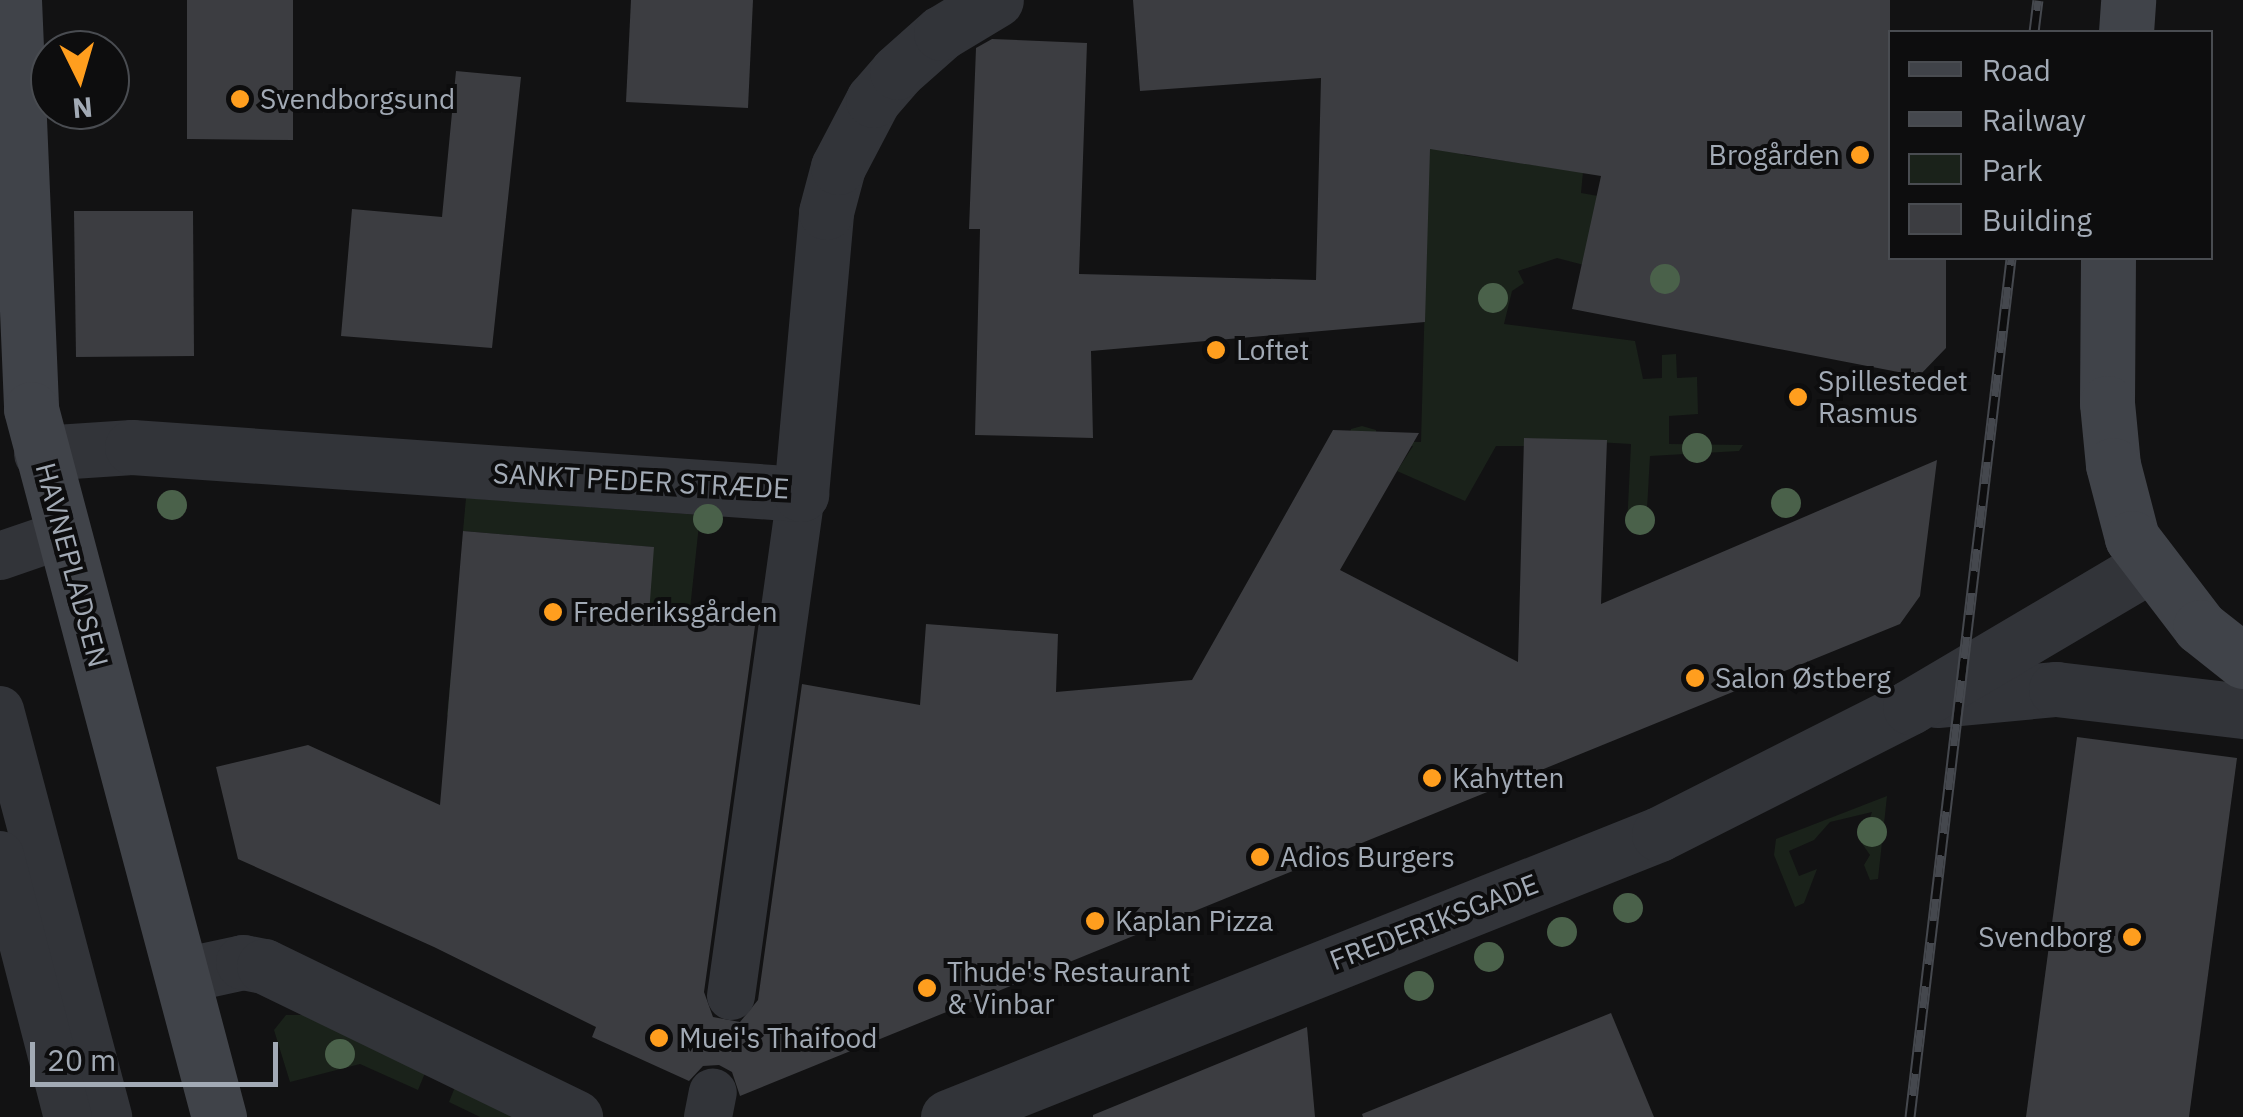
<!DOCTYPE html>
<html>
<head>
<meta charset="utf-8">
<style>
  body { margin:0 }
  #map { position:relative; width:2243px; height:1117px; overflow:hidden; background:#121213; font-family:"IBM Plex Sans",sans-serif }
  div>[style] { position:absolute }
  .green>* { inset:0; background:#1a221a }
  .building>* { inset:0; background:#3c3d41 }
  .lane>* { height:48px; margin:-24px; padding:0 24px; transform-origin:24px; border-radius:24px; background:#323439 }
  .street>* { height:55px; margin:-27.5px; padding:0 27.5px; transform-origin:27.5px; border-radius:27.5px; background:#323439 }
  .secondary>* { height:55px; margin:-27.5px; padding:0 27.5px; transform-origin:27.5px; border-radius:27.5px; background:#404349 }
  .rail>* { height:11px; margin-top:-5.5px; transform-origin:0; background:repeating-linear-gradient(90deg,#0d0d0e 0 22px,#45484e 0 44px); box-sizing:border-box; border-block:2px solid #45484e }
  .trees>* { width:30px; height:30px; margin:-15px; border-radius:50%; background:#4a614a }
  .dots>* { width:28px; height:28px; translate:-50% -50%; box-sizing:border-box; border:5px solid #0d0d0e; border-radius:50% }
  span { translate:-50% -50%; white-space:nowrap; text-align:center; line-height:1.15; -webkit-text-stroke:8px #0d0d0e; paint-order:stroke }
  .poi-label { font-size:28px; color:#a2aab5 }
  .left { translate:0 -50%; text-align:left }
  .right { translate:-100% -50%; text-align:right }
  .street-label { font-size:28px; color:#a2aab5 }
  .legend { position:absolute; left:1888px; top:30px; width:325px; height:230px; box-sizing:border-box; background:#0d0d0e; border:2px solid #494c51; margin:0; padding:12px 18px; list-style:none; font-size:30px; color:#a2aab5 }
  .legend li { display:flex; align-items:center; gap:20px; height:50px }
  .legend b { width:50px; border:2px solid #494c51 }
  .north { position:absolute; left:30px; top:30px; width:100px; height:100px; box-sizing:border-box; background:#0d0d0e; border:2px solid #494c51; border-radius:50%; rotate:175deg; font-size:28px; font-weight:700; line-height:40px; text-align:center; color:#a2aab5 }
  .north::after { content:''; display:block; margin:auto; width:35px; height:45px; background:#ff9e1e; clip-path:polygon(50% 0,100% 100%,50% 72%,0 100%) }
  .scale { position:absolute; left:30px; top:1042px; width:248px; height:45px; box-sizing:border-box; border:5px solid #a2aab5; border-top:0; padding-left:12px; font-size:30px; line-height:35px; white-space:nowrap; color:#a2aab5; -webkit-text-stroke:8px #0d0d0e; paint-order:stroke }
</style>
</head>
<body>
<div id="map">
  <div class="green">
    <i style="clip-path:polygon(1430px 112px,1457px 113px,1464px 155px,1583px 172px,1581px 193px,1598px 196px,1584px 265px,1557px 258px,1518px 271px,1524px 283px,1512px 291px,1504px 324px,1635px 341px,1643px 379px,1662px 378px,1662px 355px,1676px 354px,1677px 378px,1697px 377px,1698px 414px,1669px 416px,1669px 444px,1743px 445px,1739px 451px,1650px 456px,1646px 527px,1627px 527px,1631px 444px,1525px 438px,1524px 446px,1496px 446px,1465px 501px,1397px 471px,1413px 446px,1347px 444px,1351px 429px,1362px 426px,1376px 430px,1377px 441px,1421px 442px)"></i>
    <i style="clip-path:polygon(466px 498px,700px 515px,689px 619px,447px 715px,451px 673px,653px 547px,463px 531px)"></i>
    <i style="clip-path:polygon(1887px 796px,1878px 879px,1870px 880px,1864px 865px,1870px 855px,1861px 842px,1872px 812px,1830px 822px,1814px 840px,1789px 851px,1799px 876px,1817px 869px,1804px 903px,1795px 907px,1774px 855px,1776px 839px)"></i>
    <i style="clip-path:polygon(286px 1015px,306px 1015px,425px 1073px,418px 1090px,360px 1064px,290px 1082px,274px 1030px)"></i>
    <i style="clip-path:polygon(455px 1087px,521px 1117px,480px 1117px,449px 1102px)"></i>
  </div>
  <div class="building">
    <i style="clip-path:polygon(187px 0,293px 0,293px 140px,187px 139px)"></i>
    <i style="clip-path:polygon(631px 0,753px 0,748px 108px,626px 102px)"></i>
    <i style="clip-path:polygon(1133px 0,1890px 0,1890px 258px,1946px 258px,1946px 348px,1919px 376px,1572px 309px,1601px 176px,1430px 149px,1425px 322px,1091px 351px,1093px 438px,975px 435px,980px 229px,969px 229px,976px 48px,992px 39px,1087px 43px,1079px 274px,1316px 280px,1321px 78px,1140px 91px)"></i>
    <i style="clip-path:polygon(456px 71px,521px 77px,492px 348px,341px 336px,352px 209px,442px 217px)"></i>
    <i style="clip-path:polygon(74px 211px,193px 211px,194px 356px,76px 357px)"></i>
    <i style="clip-path:polygon(1333px 430px,1419px 433px,1340px 570px,1518px 662px,1524px 438px,1607px 440px,1601px 604px,1937px 460px,1920px 596px,1900px 624px,740px 1096px,732px 1072px,719px 1065px,703px 1066px,689px 1081px,592px 1037px,596px 1027px,434px 947px,238px 859px,216px 767px,308px 745px,440px 805px,463px 531px,654px 547px,649px 614px,755px 626px,704px 992px,713px 1017px,740px 1022px,758px 1000px,802px 684px,920px 705px,926px 624px,1058px 634px,1056px 692px,1192px 680px)"></i>
    <i style="clip-path:polygon(2077px 737px,2237px 758px,2189px 1117px,2026px 1117px)"></i>
    <i style="clip-path:polygon(1611px 1013px,1654px 1117px,1363px 1117px,1362px 1114px)"></i>
    <i style="clip-path:polygon(1307px 1027px,1315px 1117px,1093px 1117px,1093px 1115px)"></i>
  </div>
  <div class="lane">
    <i style="left:0;top:556px;width:68px;rotate:-19deg"></i>
    <i style="left:0;top:710px;width:421px;rotate:75.1deg"></i>
    <i style="left:0;top:855px;width:271px;rotate:75.5deg"></i>
    <i style="left:731px;top:996px;width:507px;rotate:-82.06deg"></i>
    <i style="left:708px;top:1117px;width:25px;rotate:-79deg"></i>
  </div>
  <div class="street">
    <i style="left:41px;top:453px;width:91px;rotate:-3.8deg"></i>
    <i style="left:132px;top:447px;width:671px;rotate:4.02deg"></i>
    <i style="left:801px;top:494px;width:283px;rotate:-84.9deg"></i>
    <i style="left:826px;top:212px;width:47px;rotate:-75.1deg"></i>
    <i style="left:838px;top:167px;width:76px;rotate:-62.4deg"></i>
    <i style="left:873px;top:100px;width:37px;rotate:-49deg"></i>
    <i style="left:897px;top:72px;width:59px;rotate:-41.6deg"></i>
    <i style="left:941px;top:33px;width:64px;rotate:-31deg"></i>
    <i style="left:1937px;top:700px;width:120px;rotate:-5.3deg"></i>
    <i style="left:2056px;top:689px;width:188px;rotate:6.7deg"></i>
    <i style="left:183px;top:975px;width:61px;rotate:-12.2deg"></i>
    <i style="left:243px;top:962px;width:21px;rotate:11deg"></i>
    <i style="left:264px;top:966px;width:346px;rotate:25.9deg"></i>
    <i style="left:948px;top:1117px;width:765px;rotate:-21.7deg"></i>
    <i style="left:1659px;top:834px;width:281px;rotate:-26.8deg"></i>
    <i style="left:1910px;top:707px;width:277px;rotate:-30.6deg"></i>
  </div>
  <div class="secondary">
    <i style="left:14px;top:0;width:409px;rotate:87.6deg"></i>
    <i style="left:31px;top:409px;width:733px;rotate:75.13deg"></i>
    <i style="left:2126px;top:32px;width:32px;rotate:-86deg"></i>
    <i style="left:2108px;top:258px;width:145px;rotate:90.4deg"></i>
    <i style="left:2107px;top:403px;width:62px;rotate:84.5deg"></i>
    <i style="left:2113px;top:465px;width:75px;rotate:75.4deg"></i>
    <i style="left:2132px;top:538px;width:112px;rotate:52.6deg"></i>
    <i style="left:2200px;top:627px;width:55px;rotate:38.3deg"></i>
  </div>
  <div class="rail">
    <i style="left:2034px;top:32px;width:32px;rotate:-83deg"></i>
    <i style="left:1910px;top:1117px;width:865px;rotate:-83.29deg"></i>
  </div>
  <div class="trees">
    <i style="left:1665px;top:279px"></i>
    <i style="left:1493px;top:298px"></i>
    <i style="left:1697px;top:448px"></i>
    <i style="left:1786px;top:503px"></i>
    <i style="left:172px;top:505px"></i>
    <i style="left:708px;top:519px"></i>
    <i style="left:1640px;top:520px"></i>
    <i style="left:1872px;top:832px"></i>
    <i style="left:1628px;top:908px"></i>
    <i style="left:1562px;top:932px"></i>
    <i style="left:1489px;top:957px"></i>
    <i style="left:1419px;top:986px"></i>
    <i style="left:340px;top:1054px"></i>
  </div>
  <div class="dots">
    <i style="left:240px;top:99px;background:#ff9e1e"></i>
    <i style="left:1860px;top:155px;background:#ff9e1e"></i>
    <i style="left:1216px;top:350px;background:#ff9e1e"></i>
    <i style="left:1798px;top:397px;background:#ff9e1e"></i>
    <i style="left:553px;top:612px;background:#ff9e1e"></i>
    <i style="left:1695px;top:678px;background:#ff9e1e"></i>
    <i style="left:1432px;top:778px;background:#ff9e1e"></i>
    <i style="left:1260px;top:857px;background:#ff9e1e"></i>
    <i style="left:1095px;top:921px;background:#ff9e1e"></i>
    <i style="left:2132px;top:937px;background:#ff9e1e"></i>
    <i style="left:927px;top:988px;background:#ff9e1e"></i>
    <i style="left:659px;top:1038px;background:#ff9e1e"></i>
  </div>
  <div class="poi-label">
    <span class="left" style="left:260px;top:99px">Svendborgsund</span>
    <span class="right" style="left:1840px;top:155px">Brogården</span>
    <span class="left" style="left:1236px;top:350px">Loftet</span>
    <span class="left" style="left:1818px;top:397px">Spillestedet<br>Rasmus</span>
    <span class="left" style="left:573px;top:612px">Frederiksgården</span>
    <span class="left" style="left:1715px;top:678px">Salon Østberg</span>
    <span class="left" style="left:1452px;top:778px">Kahytten</span>
    <span class="left" style="left:1280px;top:857px">Adios Burgers</span>
    <span class="left" style="left:1115px;top:921px">Kaplan Pizza</span>
    <span class="right" style="left:2112px;top:937px">Svendborg</span>
    <span class="left" style="left:947px;top:988px">Thude's Restaurant<br>&amp; Vinbar</span>
    <span class="left" style="left:679px;top:1038px">Muei's Thaifood</span>
  </div>
  <div class="street-label">
    <span style="left:641px;top:481px;rotate:3deg">SANKT PEDER STRÆDE</span>
    <span style="left:72px;top:565px;rotate:75deg">HAVNEPLADSEN</span>
    <span style="left:1434px;top:922px;rotate:-21deg">FREDERIKSGADE</span>
  </div>
  <ul class="legend">
  <li><b style="height:12px;background:#404349"></b>Road</li>
  <li><b style="height:12px;background:#45484e"></b>Railway</li>
  <li><b style="height:28px;background:#1a221a"></b>Park</li>
  <li><b style="height:28px;background:#3c3d41"></b>Building</li>
  </ul>
  <div class="north">N</div>
  <div class="scale">20 m</div>
</div>
</body>
</html>
